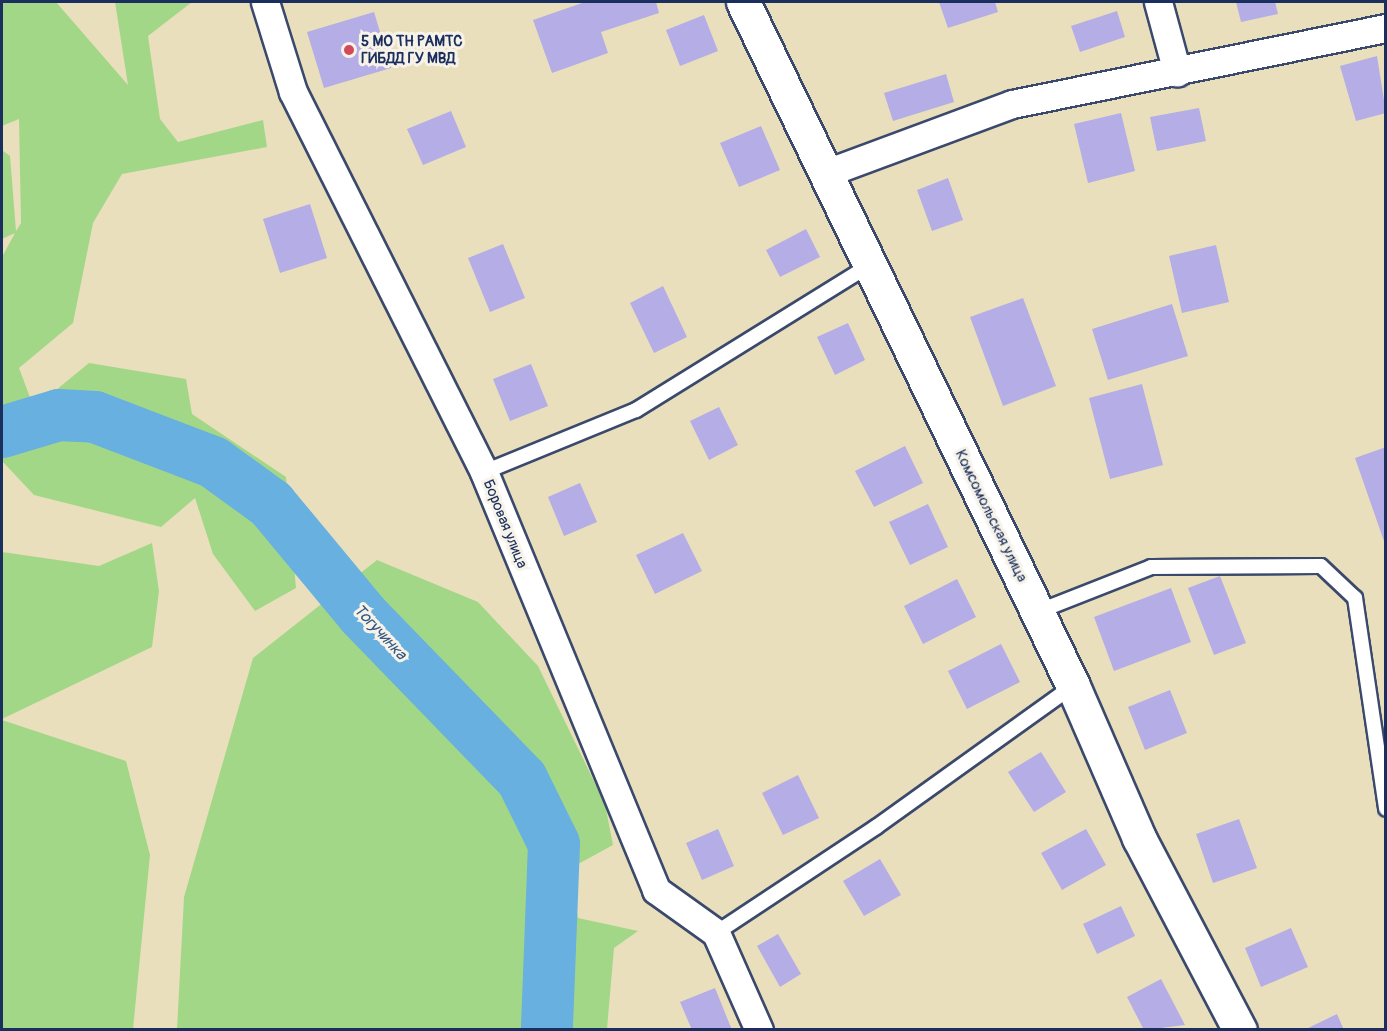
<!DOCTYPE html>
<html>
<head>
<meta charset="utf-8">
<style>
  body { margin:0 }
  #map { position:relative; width:1387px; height:1031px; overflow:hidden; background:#eadfbc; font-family:Pangolin,sans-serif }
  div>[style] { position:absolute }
  .green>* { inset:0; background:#a3d788 }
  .river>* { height:52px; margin:-26px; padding:0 26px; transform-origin:26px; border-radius:26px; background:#67b0df }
  .building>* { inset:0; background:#b4ade6 }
  .roads { filter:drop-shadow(2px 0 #3a496c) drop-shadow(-2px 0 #3a496c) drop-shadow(0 2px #3a496c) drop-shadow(0 -2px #3a496c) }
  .service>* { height:14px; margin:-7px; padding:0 7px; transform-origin:7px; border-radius:7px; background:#fff }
  .minor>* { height:27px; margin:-13.5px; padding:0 13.5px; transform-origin:13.5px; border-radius:13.5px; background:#fff }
  .secondary>* { height:33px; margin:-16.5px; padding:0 16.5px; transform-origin:16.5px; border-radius:16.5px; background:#fff }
  .dots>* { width:16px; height:16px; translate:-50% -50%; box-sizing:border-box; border:3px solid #f7f3e8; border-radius:50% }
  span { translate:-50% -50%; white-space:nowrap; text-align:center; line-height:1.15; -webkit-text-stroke:6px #f7f3e8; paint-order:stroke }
  .poi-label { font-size:15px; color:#1b2f5e; font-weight:700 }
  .left { translate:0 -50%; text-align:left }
  .street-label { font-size:15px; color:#1b2f5e }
  .water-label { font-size:16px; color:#325685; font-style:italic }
  .frame { position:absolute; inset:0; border:3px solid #1b2f5e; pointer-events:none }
</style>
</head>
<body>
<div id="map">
  <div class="green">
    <i style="clip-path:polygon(2px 2px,56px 2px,128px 85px,115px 2px,192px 2px,148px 36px,160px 119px,178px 142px,263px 120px,267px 147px,122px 174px,93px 223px,73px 323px,19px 368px,34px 408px,89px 363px,186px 379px,192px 414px,286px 477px,296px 588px,255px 611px,213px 554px,195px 498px,161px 527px,34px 495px,2px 461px,2px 257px,15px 233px,2px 239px,2px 150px,10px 156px,16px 231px,21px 223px,19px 119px,2px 126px)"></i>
    <i style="clip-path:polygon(152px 543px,159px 591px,152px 647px,2px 719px,2px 552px,99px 566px)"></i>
    <i style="clip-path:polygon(377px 560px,478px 602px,538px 666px,605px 804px,613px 845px,569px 869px,578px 918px,638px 931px,614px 948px,607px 1029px,177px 1029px,184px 897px,253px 658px)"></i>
    <i style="clip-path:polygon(2px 720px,126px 761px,150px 855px,133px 1029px,2px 1029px)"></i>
  </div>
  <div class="river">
    <i style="left:2px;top:432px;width:59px;rotate:-16.6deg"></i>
    <i style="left:59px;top:415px;width:36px;rotate:3deg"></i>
    <i style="left:95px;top:417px;width:126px;rotate:20.9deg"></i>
    <i style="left:213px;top:462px;width:72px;rotate:35.9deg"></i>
    <i style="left:271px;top:504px;width:144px;rotate:50.3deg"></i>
    <i style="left:363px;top:615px;width:228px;rotate:45.9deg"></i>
    <i style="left:522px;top:779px;width:72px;rotate:63.8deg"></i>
    <i style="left:554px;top:844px;width:186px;rotate:92.2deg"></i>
  </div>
  <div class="building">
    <i style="clip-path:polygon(585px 2px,656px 2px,659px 13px,601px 32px,608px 53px,552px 73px,533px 20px)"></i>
    <i style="clip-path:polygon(939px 2px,995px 2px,998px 12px,948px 28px)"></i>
    <i style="clip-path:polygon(1236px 2px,1275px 2px,1278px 14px,1241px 22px)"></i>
    <i style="clip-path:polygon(1117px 11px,1125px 37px,1080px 52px,1071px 26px)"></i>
    <i style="clip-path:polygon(374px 12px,391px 68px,324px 88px,307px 32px)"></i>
    <i style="clip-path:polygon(704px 15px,718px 51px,680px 66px,666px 30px)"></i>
    <i style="clip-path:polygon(1377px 56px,1386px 113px,1356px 121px,1340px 66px)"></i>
    <i style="clip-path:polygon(946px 74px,954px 102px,893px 121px,884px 93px)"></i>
    <i style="clip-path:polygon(1199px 108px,1206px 141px,1157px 151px,1150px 117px)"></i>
    <i style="clip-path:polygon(451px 111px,466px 147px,423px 165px,407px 129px)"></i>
    <i style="clip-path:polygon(1121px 113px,1135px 171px,1088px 183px,1074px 124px)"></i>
    <i style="clip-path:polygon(761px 126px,780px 170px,739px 187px,720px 143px)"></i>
    <i style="clip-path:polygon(948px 178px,963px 220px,932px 231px,917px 190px)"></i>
    <i style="clip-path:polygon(310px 204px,327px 258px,280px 273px,263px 219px)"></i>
    <i style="clip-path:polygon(806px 229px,820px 257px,780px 277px,766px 250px)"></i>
    <i style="clip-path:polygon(503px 244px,525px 298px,490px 312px,468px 258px)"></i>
    <i style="clip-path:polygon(1216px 245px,1229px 302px,1182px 313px,1169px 256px)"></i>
    <i style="clip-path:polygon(663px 286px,687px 337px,654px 353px,630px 303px)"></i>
    <i style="clip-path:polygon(1023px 298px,1056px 386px,1003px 406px,970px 317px)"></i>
    <i style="clip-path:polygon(1172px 304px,1188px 356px,1108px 380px,1092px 329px)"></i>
    <i style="clip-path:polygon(848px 323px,865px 360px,835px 375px,817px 337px)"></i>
    <i style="clip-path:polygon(531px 364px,548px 406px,510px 421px,493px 379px)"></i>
    <i style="clip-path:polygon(1142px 384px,1163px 465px,1110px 479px,1089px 398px)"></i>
    <i style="clip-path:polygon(719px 407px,738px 445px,709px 460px,690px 421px)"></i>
    <i style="clip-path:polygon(905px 446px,923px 483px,874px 507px,855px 471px)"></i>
    <i style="clip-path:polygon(1386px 447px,1386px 544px,1385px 544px,1355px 458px)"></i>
    <i style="clip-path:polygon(580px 483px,597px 522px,564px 536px,548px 497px)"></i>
    <i style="clip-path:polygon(928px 504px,948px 547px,910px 565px,889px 522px)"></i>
    <i style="clip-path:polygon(683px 533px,702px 571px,655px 594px,636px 555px)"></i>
    <i style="clip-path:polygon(1220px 576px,1246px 643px,1214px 655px,1188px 588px)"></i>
    <i style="clip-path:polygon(957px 579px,976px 617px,923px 644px,904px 606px)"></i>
    <i style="clip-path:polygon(1171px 588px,1191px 642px,1114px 671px,1094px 617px)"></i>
    <i style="clip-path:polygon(1001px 644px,1020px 682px,967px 709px,948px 671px)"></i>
    <i style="clip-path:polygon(1170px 690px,1187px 733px,1145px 750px,1128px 707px)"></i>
    <i style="clip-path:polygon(1041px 752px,1066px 792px,1034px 812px,1008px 772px)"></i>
    <i style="clip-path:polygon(798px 775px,819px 818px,783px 835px,762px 793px)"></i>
    <i style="clip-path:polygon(1239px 819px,1257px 868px,1213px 883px,1196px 834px)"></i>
    <i style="clip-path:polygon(718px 829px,734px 866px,702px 880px,686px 843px)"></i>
    <i style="clip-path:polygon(1086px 829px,1106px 865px,1062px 890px,1041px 853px)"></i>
    <i style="clip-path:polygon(880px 859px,901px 895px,864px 916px,843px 881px)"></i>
    <i style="clip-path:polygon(1121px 906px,1135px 936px,1097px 954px,1083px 924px)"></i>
    <i style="clip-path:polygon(1291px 928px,1308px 967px,1261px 987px,1245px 948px)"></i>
    <i style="clip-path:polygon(778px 934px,801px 974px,780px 987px,757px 946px)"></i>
    <i style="clip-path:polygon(1161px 979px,1185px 1025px,1144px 1030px,1127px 997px)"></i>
    <i style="clip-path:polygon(715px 988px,732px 1030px,692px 1030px,680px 1002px)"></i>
    <i style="clip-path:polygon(1337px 1014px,1344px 1030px,1304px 1030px)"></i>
  </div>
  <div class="roads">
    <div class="service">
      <i style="left:484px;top:472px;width:164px;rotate:-22.2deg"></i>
      <i style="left:636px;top:410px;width:275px;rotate:-31.8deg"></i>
      <i style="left:1037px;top:612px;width:123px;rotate:-21.5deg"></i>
      <i style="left:1151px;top:567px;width:170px;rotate:-0.3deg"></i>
      <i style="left:1321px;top:566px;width:47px;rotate:43.3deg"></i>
      <i style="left:1355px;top:598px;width:213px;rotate:81.6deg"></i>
      <i style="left:716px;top:933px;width:192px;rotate:-33.5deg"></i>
      <i style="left:876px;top:827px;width:242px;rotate:-35.6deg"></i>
    </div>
    <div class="minor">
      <i style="left:265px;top:2px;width:94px;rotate:72.7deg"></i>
      <i style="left:293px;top:92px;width:425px;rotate:63.3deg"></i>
      <i style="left:484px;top:472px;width:452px;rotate:67.6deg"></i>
      <i style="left:656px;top:890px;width:74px;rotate:35.6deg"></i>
      <i style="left:716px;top:933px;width:106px;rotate:66.1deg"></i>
      <i style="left:1158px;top:2px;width:73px;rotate:74.8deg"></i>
      <i style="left:829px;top:172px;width:195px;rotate:-20.4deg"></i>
      <i style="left:1012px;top:104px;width:382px;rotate:-11.5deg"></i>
    </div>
    <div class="secondary">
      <i style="left:743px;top:2px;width:759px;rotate:64.24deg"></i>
      <i style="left:1073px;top:686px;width:166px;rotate:66.5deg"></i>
      <i style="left:1139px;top:838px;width:217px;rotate:62.3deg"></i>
    </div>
  </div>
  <div class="dots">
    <i style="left:349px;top:50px;background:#d1495b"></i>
  </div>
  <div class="poi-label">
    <span class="left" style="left:361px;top:50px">5 МО ТН РАМТС<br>ГИБДД ГУ МВД</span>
  </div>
  <div class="street-label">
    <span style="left:991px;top:516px;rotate:64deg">Комсомольская улица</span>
    <span style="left:505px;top:524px;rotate:68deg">Боровая улица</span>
  </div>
  <div class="water-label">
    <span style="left:380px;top:632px;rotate:47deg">Тогучинка</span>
  </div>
  <div class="frame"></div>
</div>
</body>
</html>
